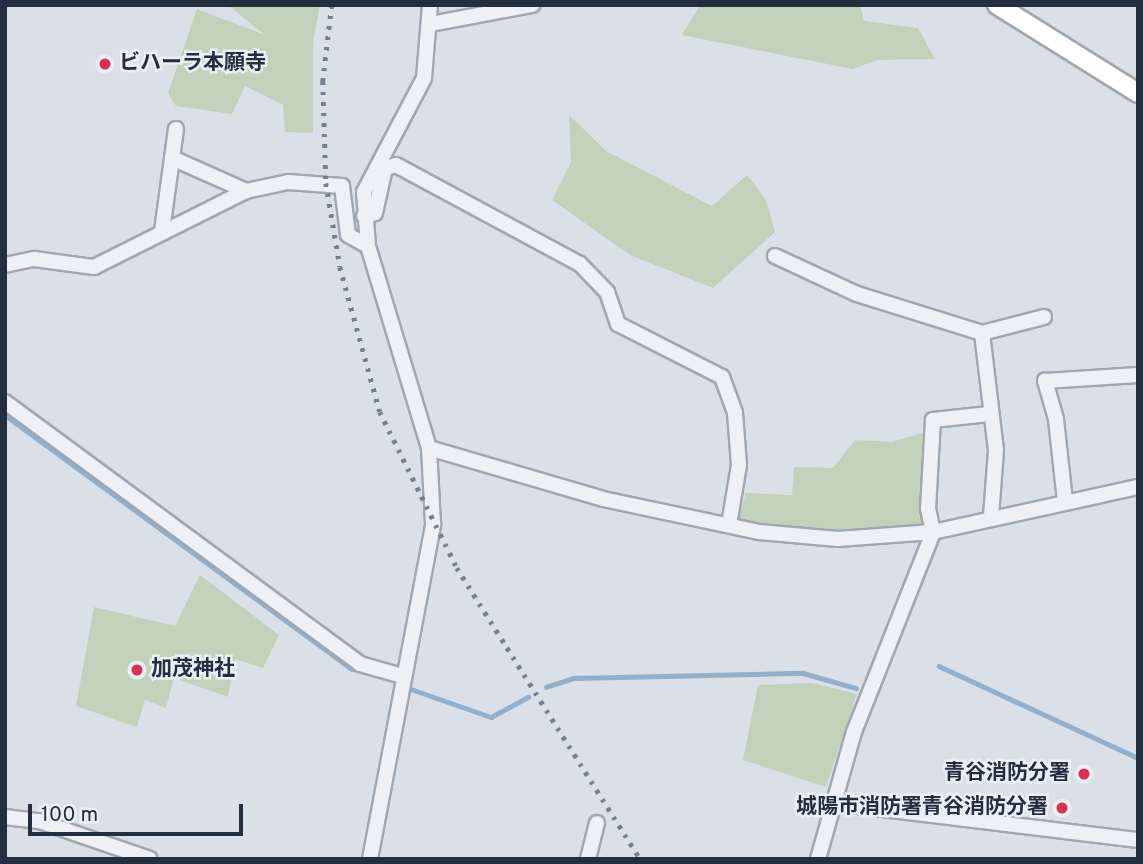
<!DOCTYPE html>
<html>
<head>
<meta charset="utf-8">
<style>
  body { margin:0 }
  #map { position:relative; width:1143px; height:864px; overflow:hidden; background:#dae0e7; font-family:Overpass,"Noto Sans JP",sans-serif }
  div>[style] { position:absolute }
  .green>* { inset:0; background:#c1d1ba }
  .stream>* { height:4.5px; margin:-2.25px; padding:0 2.25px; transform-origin:2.25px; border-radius:2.25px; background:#91b0cb }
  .roads { filter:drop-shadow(2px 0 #9fa7b1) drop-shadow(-2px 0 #9fa7b1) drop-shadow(0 2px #9fa7b1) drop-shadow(0 -2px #9fa7b1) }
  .minor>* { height:14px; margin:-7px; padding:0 7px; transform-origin:7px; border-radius:7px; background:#edf0f5 }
  .major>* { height:18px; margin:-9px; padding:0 9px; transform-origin:9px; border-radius:9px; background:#fff }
  .rail>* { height:4.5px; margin-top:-2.25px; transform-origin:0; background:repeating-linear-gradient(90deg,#728092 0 3.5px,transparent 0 10.5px) }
  .dots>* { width:19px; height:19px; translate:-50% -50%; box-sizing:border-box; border:4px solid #e9eff4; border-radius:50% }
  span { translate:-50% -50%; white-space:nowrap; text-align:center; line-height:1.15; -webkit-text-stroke:5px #e9eff4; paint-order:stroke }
  .poi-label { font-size:21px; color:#232e3e; font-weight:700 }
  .left { translate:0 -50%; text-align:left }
  .right { translate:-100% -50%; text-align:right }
  .frame { position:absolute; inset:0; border:7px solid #232e3e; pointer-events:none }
  .scale { position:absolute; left:28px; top:804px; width:215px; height:32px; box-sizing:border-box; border:4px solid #232e3e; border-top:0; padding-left:9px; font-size:21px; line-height:24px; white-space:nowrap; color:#232e3e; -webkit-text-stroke:5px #e9eff4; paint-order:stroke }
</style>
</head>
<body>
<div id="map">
  <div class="green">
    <i style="clip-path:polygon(228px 5px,320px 5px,313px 43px,313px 133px,285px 132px,283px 105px,245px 86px,232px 114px,176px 106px,168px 93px,197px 9px,265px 35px)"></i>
    <i style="clip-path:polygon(700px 5px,860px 5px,864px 21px,918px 28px,935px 59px,877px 60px,853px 69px,682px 35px)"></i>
    <i style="clip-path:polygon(569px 115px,606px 151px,712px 206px,747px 175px,766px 200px,775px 232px,713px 288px,630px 255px,552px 200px,571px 162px)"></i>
    <i style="clip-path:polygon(928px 431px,925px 524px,825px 533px,738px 520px,746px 493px,792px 495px,794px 467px,833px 468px,855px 440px,892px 442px)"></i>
    <i style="clip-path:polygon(200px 575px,279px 635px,263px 668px,235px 659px,228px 697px,174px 678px,166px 708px,145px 700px,137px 727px,76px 706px,94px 607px,175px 626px)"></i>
    <i style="clip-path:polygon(812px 683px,857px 694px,826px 787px,743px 760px,758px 685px)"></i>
  </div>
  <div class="stream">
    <i style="left:5px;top:415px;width:430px;rotate:36.2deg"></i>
    <i style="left:939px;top:666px;width:219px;rotate:24.8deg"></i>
    <i style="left:546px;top:687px;width:29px;rotate:-18deg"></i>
    <i style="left:574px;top:678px;width:229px;rotate:-1.3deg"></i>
    <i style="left:803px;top:673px;width:55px;rotate:15.8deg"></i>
    <i style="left:411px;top:689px;width:85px;rotate:19.3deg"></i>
    <i style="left:491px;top:717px;width:42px;rotate:-28.4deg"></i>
  </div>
  <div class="roads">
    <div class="minor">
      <i style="left:430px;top:24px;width:104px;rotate:-10.6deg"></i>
      <i style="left:172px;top:158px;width:81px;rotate:24deg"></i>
      <i style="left:364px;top:216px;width:11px;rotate:-15deg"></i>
      <i style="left:375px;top:213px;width:46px;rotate:-77.5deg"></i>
      <i style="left:385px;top:168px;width:11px;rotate:-15deg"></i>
      <i style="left:396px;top:165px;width:209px;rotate:28.3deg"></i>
      <i style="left:580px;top:264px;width:39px;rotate:46deg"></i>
      <i style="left:607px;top:292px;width:34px;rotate:71deg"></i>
      <i style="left:618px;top:324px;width:117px;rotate:27deg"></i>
      <i style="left:722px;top:377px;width:38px;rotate:70deg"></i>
      <i style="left:735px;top:413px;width:52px;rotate:85.6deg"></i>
      <i style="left:739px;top:465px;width:61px;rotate:99.5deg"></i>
      <i style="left:162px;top:231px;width:103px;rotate:-82.2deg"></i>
      <i style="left:775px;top:256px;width:90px;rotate:24.9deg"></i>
      <i style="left:857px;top:294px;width:131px;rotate:17.3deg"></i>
      <i style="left:982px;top:333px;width:64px;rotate:-14.5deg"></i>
      <i style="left:5px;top:265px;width:30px;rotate:-12deg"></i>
      <i style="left:34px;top:259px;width:61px;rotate:7.6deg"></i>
      <i style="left:94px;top:267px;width:170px;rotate:-26.6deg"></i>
      <i style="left:246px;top:191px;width:43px;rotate:-12.1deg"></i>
      <i style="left:288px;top:182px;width:54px;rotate:4.2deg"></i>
      <i style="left:342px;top:186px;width:49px;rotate:83deg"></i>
      <i style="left:348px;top:235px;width:23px;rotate:29deg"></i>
      <i style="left:982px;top:333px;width:118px;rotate:83.2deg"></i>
      <i style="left:996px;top:450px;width:66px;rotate:94.3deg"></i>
      <i style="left:5px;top:402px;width:441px;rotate:36.4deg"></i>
      <i style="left:360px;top:664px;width:44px;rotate:15.9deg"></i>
      <i style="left:429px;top:448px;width:181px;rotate:16.3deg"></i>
      <i style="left:603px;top:499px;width:159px;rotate:11.9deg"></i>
      <i style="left:759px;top:532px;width:79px;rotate:5.1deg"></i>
      <i style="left:838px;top:539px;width:95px;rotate:-4.2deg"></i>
      <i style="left:933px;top:532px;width:210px;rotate:-12.4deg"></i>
      <i style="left:1065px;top:501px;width:82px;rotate:-96.3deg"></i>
      <i style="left:1056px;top:419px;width:40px;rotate:-106deg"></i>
      <i style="left:1045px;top:381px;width:93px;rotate:-3.7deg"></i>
      <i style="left:832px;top:803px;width:308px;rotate:6.9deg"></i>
      <i style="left:5px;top:817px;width:34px;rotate:7deg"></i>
      <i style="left:39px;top:821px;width:117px;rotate:18.9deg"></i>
      <i style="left:370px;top:859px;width:341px;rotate:-79.3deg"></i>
      <i style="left:433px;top:524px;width:76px;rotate:-93deg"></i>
      <i style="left:429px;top:448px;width:211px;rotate:-106.8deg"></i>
      <i style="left:368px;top:246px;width:54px;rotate:-94.2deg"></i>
      <i style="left:364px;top:192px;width:129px;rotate:-62.2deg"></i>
      <i style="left:424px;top:78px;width:73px;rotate:-85.3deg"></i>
      <i style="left:588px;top:859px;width:37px;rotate:-76deg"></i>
      <i style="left:818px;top:859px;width:132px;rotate:-74.2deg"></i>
      <i style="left:854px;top:732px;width:215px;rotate:-68.4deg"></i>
      <i style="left:933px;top:532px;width:24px;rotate:-102deg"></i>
      <i style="left:928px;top:509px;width:89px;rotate:-86.8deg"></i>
      <i style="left:933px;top:420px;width:56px;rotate:-6.1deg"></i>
    </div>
    <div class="major">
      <i style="left:997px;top:5px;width:166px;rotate:32deg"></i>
    </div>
  </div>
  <div class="rail">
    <i style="left:332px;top:5px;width:77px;rotate:96.8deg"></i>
    <i style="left:323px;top:81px;width:102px;rotate:88.3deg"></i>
    <i style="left:326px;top:183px;width:85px;rotate:80.5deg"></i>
    <i style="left:340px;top:267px;width:150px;rotate:74.6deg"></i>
    <i style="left:380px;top:412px;width:174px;rotate:63.7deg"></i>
    <i style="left:457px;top:568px;width:344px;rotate:57.8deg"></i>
  </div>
  <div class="dots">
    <i style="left:105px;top:64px;background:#db3053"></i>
    <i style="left:137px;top:670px;background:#db3053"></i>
    <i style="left:1084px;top:774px;background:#db3053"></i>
    <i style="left:1062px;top:808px;background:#db3053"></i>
  </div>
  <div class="poi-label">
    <span class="left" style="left:119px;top:64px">ビハーラ本願寺</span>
    <span class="left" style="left:151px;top:670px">加茂神社</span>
    <span class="right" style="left:1070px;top:774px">青谷消防分署</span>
    <span class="right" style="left:1048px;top:808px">城陽市消防署青谷消防分署</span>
  </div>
  <div class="frame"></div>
  <div class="scale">100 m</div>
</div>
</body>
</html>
